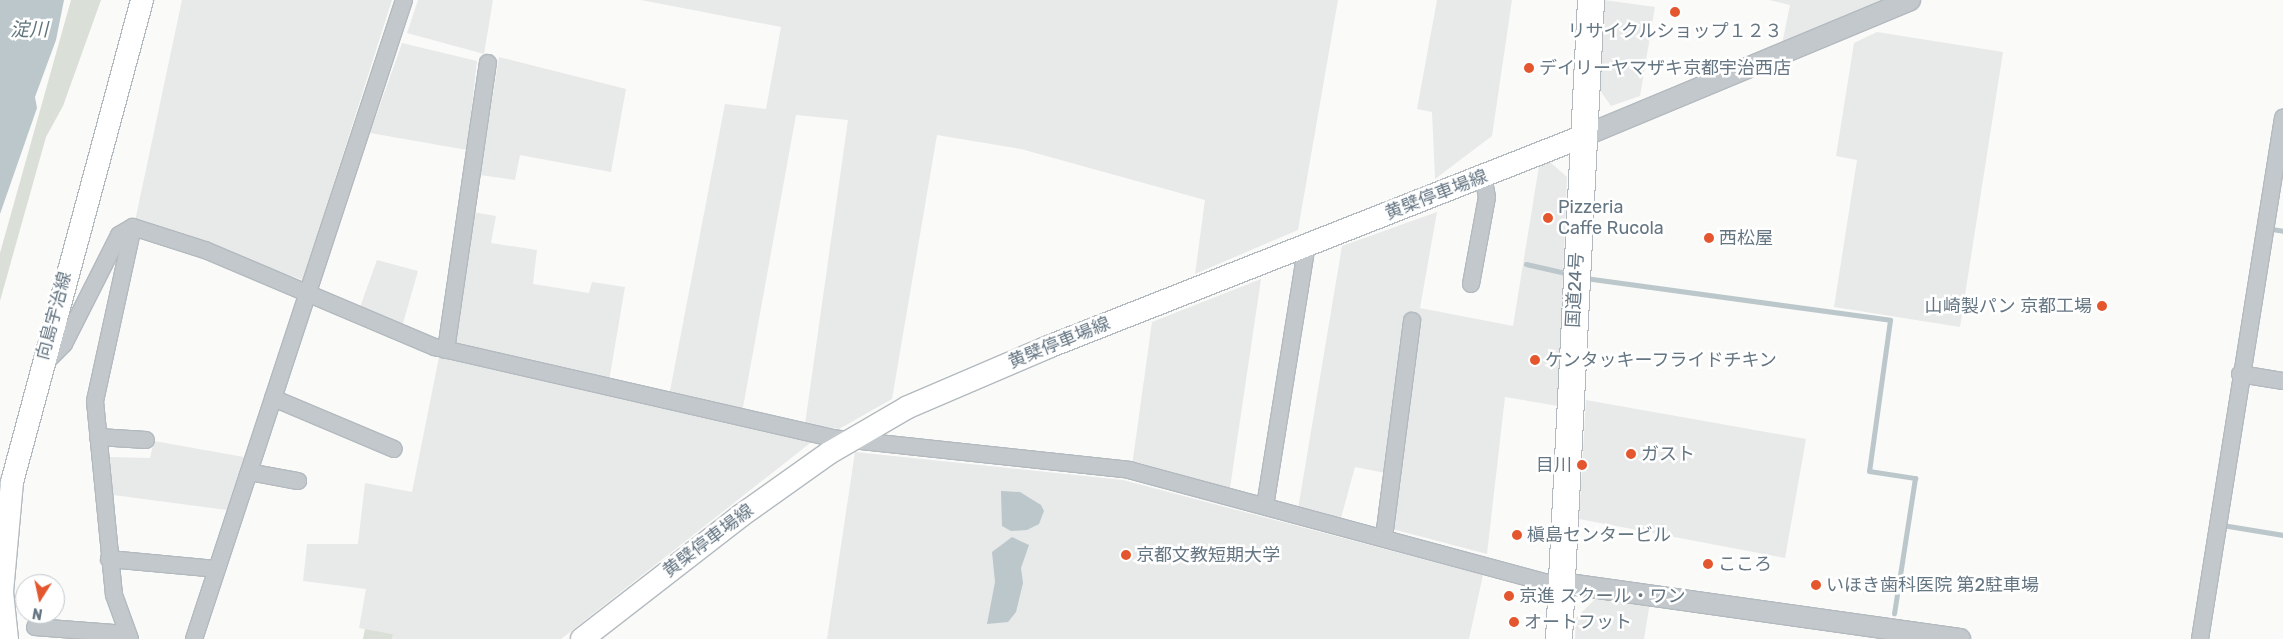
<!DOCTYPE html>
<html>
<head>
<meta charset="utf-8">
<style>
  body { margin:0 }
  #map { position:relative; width:2283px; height:639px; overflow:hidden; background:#fafaf8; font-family:Rubik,"Noto Sans JP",sans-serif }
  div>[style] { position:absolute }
  .built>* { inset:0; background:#e8e9e9 }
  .green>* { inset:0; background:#dadfd7 }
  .water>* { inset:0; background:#bbc7cb }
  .stream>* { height:5px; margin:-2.5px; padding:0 2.5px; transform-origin:2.5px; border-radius:2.5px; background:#bbc7cb }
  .roads { filter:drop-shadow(1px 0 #b3babf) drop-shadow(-1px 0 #b3babf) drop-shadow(0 1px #b3babf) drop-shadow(0 -1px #b3babf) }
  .minor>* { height:16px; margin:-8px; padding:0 8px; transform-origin:8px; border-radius:8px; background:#c3c8cc }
  .tertiary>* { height:20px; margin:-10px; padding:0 10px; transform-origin:10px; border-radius:10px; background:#c3c8cc }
  .secondary>* { height:22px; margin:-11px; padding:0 11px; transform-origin:11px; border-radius:11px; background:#fff }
  .trunk>* { height:26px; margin:-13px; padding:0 13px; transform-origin:13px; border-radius:13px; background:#fff }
  .dots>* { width:14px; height:14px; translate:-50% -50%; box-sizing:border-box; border:2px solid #fff; border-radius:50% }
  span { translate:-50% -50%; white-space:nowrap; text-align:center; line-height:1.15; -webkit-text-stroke:5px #fff; paint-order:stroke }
  .poi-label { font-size:18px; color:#657683 }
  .left { translate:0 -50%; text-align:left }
  .right { translate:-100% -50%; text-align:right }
  .street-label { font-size:18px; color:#657683 }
  .water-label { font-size:19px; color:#60757c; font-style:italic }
  .north { position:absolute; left:15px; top:574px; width:50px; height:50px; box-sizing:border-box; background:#fff; border:1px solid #c1c8cd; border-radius:50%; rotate:190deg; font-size:14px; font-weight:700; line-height:20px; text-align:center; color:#657683 }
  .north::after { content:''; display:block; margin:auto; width:18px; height:22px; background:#e4572e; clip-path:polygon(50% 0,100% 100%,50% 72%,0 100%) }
</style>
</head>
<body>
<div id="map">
  <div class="built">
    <i style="clip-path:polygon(182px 0,392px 0,303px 280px,135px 221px)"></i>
    <i style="clip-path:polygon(418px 0,493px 0,484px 54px,407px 33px)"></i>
    <i style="clip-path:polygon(641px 0,1338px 0,1298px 230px,1195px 274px,1205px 200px,1021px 149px,937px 135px,892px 399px,839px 429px,805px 424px,848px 120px,796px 115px,742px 413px,669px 396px,725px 104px,766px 109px,781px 27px)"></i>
    <i style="clip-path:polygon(1437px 0,1512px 0,1492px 136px,1435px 179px,1432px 112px,1417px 109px)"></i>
    <i style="clip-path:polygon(1604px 0,1655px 7px,1640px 96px,1611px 106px,1599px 89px)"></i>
    <i style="clip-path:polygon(1769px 0,1884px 0,1782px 44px,1790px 5px)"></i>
    <i style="clip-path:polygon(1877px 32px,2003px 52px,1960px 327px,1834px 307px,1857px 160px,1836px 156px,1854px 43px)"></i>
    <i style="clip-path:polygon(402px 43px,477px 61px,467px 150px,370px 133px)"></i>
    <i style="clip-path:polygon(499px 57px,626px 89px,611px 172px,520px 155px,515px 180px,480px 175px)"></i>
    <i style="clip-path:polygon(1550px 162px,1567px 177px,1558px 406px,1505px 397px,1487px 554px,1392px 529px,1385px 473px,1355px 467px,1341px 518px,1298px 509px,1342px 246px,1437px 212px,1420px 308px,1513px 326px,1539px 166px)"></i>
    <i style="clip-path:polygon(472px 212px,496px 216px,491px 243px,537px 250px,533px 284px,589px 293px,592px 282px,625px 287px,609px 381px,460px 347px,452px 339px)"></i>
    <i style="clip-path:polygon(377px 260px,418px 271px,402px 327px,359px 310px)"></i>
    <i style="clip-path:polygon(1261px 279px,1230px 488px,1132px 466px,1152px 322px)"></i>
    <i style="clip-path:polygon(439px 357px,814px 440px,561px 639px,392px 639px,393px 634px,359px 628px,366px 589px,303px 581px,307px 544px,358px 544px,365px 483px,412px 492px)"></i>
    <i style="clip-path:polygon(1586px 400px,1806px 439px,1785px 558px,1579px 519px)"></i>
    <i style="clip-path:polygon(154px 441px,244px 457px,227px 510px,113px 495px,110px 457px,150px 458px)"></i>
    <i style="clip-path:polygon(855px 452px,1123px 480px,1483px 575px,1469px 639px,827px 639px)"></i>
    <i style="clip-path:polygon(1600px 594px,1650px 602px,1644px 639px,1575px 639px,1576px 618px)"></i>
  </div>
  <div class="green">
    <i style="clip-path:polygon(71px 0,101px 0,63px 106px,46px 137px,0 301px,0 253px)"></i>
    <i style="clip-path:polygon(365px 629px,393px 634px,392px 639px,363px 639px)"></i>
  </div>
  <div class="water">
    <i style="clip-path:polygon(0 0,64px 0,56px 40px,35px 97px,37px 108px,0 214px)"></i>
    <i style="clip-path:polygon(1001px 491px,1020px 492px,1041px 505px,1044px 511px,1039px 524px,1027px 530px,1011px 531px,1002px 526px)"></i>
    <i style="clip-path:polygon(1012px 537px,1029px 545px,1021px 568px,1023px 583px,1016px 612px,1008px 622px,987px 624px,995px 582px,992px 552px)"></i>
  </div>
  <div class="stream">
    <i style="left:2272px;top:229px;width:11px;rotate:10deg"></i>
    <i style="left:1526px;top:264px;width:45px;rotate:12.8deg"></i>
    <i style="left:1585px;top:278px;width:308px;rotate:7.8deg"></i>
    <i style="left:1890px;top:320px;width:152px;rotate:97.9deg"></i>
    <i style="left:1869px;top:471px;width:47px;rotate:8.7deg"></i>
    <i style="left:1915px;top:478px;width:137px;rotate:98.8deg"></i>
    <i style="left:2222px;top:525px;width:62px;rotate:9.3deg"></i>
  </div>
  <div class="roads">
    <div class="minor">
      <i style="left:1471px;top:284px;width:88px;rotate:-79.6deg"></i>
      <i style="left:1487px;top:197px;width:21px;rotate:-101deg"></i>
      <i style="left:446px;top:350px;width:290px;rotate:-81.7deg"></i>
      <i style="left:45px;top:363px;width:27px;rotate:-45deg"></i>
      <i style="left:64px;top:344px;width:122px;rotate:-63.2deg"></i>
      <i style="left:119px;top:235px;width:16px;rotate:-30deg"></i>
      <i style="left:2240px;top:374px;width:44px;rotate:9.2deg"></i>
      <i style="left:273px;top:398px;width:131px;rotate:22.9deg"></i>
      <i style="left:98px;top:437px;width:48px;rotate:3.6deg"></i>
      <i style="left:249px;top:472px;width:50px;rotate:10.4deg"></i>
      <i style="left:1265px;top:506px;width:264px;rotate:-80.9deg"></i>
      <i style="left:1384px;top:537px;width:218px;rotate:-82.6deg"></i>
      <i style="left:109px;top:559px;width:107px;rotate:5.3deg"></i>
      <i style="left:35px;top:627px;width:92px;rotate:4.4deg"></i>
      <i style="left:130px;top:639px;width:47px;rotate:-110deg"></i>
      <i style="left:114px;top:595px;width:195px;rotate:-95.6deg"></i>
      <i style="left:95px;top:401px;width:178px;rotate:-77.7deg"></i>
      <i style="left:133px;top:227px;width:76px;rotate:17.7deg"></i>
      <i style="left:205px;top:250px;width:250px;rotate:22.9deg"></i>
      <i style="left:435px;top:347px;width:407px;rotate:12.9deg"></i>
      <i style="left:832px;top:438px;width:299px;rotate:6.1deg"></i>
      <i style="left:1129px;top:470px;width:429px;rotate:15.1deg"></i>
      <i style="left:1543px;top:582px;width:19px;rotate:3deg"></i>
      <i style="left:194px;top:639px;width:673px;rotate:-71.81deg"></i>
      <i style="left:2200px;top:639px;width:528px;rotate:-80.95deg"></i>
    </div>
    <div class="tertiary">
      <i style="left:1584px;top:136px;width:353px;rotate:-22.6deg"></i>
      <i style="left:1562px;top:583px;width:402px;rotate:8deg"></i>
    </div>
    <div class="secondary">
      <i style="left:7px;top:639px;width:47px;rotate:-96.1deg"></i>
      <i style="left:2px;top:592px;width:110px;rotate:-84.8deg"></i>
      <i style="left:12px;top:482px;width:499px;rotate:-74.9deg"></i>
      <i style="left:582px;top:639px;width:199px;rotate:-37.8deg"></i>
      <i style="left:739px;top:517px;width:110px;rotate:-35.4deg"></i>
      <i style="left:829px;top:453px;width:91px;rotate:-30.2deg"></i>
      <i style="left:908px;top:407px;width:152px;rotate:-23.2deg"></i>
      <i style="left:1048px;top:347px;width:576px;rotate:-21.49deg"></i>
    </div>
    <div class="trunk">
      <i style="left:1559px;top:639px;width:640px;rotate:-87.13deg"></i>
    </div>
  </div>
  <div class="dots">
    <i style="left:1675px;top:12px;background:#e4572e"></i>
    <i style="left:1529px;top:68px;background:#e4572e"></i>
    <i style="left:1548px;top:218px;background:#e4572e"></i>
    <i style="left:1709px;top:238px;background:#e4572e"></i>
    <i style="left:2102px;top:306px;background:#e4572e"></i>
    <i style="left:1535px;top:360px;background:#e4572e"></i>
    <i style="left:1631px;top:454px;background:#e4572e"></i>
    <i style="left:1582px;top:465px;background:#e4572e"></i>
    <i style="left:1517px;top:535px;background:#e4572e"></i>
    <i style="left:1126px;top:555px;background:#e4572e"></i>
    <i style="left:1708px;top:564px;background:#e4572e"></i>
    <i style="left:1816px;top:585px;background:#e4572e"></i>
    <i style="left:1509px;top:596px;background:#e4572e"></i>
    <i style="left:1514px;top:622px;background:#e4572e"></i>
  </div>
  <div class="poi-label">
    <span style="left:1675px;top:31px">リサイクルショップ１２３</span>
    <span class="left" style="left:1539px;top:68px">デイリーヤマザキ京都宇治西店</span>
    <span class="left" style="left:1558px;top:218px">Pizzeria<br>Caffe Rucola</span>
    <span class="left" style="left:1719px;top:238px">西松屋</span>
    <span class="right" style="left:2092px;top:306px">山崎製パン 京都工場</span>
    <span class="left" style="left:1545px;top:360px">ケンタッキーフライドチキン</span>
    <span class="left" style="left:1641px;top:454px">ガスト</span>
    <span class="right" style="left:1572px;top:465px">目川</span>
    <span class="left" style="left:1527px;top:535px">槇島センタービル</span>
    <span class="left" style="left:1136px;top:555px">京都文教短期大学</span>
    <span class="left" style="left:1718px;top:564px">こころ</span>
    <span class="left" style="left:1826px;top:585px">いほき歯科医院 第2駐車場</span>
    <span class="left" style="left:1519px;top:596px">京進 スクール・ワン</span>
    <span class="left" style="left:1524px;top:622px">オートフット</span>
  </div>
  <div class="street-label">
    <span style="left:1436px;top:195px;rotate:-21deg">黄檗停車場線</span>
    <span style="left:1575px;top:290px;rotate:-87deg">国道24号</span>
    <span style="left:54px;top:316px;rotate:-75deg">向島宇治線</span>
    <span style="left:1059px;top:343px;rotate:-22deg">黄檗停車場線</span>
    <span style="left:708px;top:541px;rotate:-37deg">黄檗停車場線</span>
  </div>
  <div class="water-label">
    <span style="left:29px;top:30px">淀川</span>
  </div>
  <div class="north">N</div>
</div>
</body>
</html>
